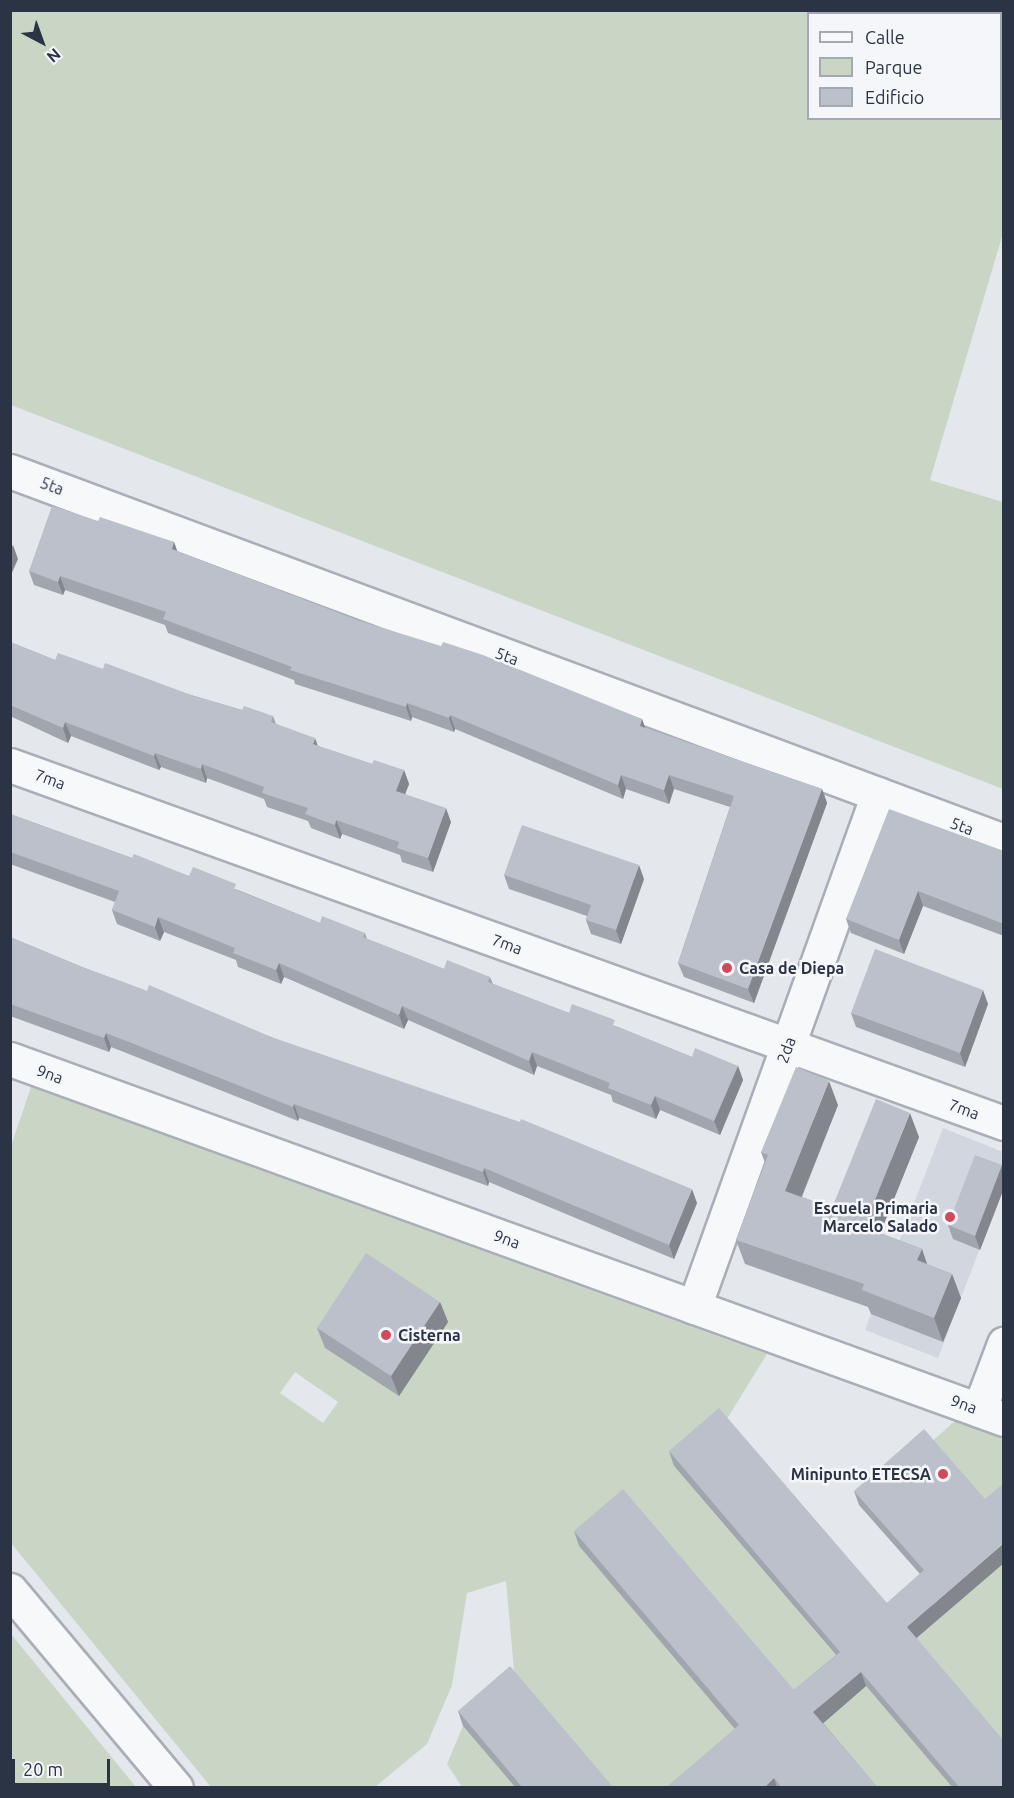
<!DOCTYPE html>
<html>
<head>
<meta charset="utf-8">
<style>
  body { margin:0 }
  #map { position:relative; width:1014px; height:1798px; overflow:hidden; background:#e4e7ec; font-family:Ubuntu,sans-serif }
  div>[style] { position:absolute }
  .built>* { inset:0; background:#d2d6de }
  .green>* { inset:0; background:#c9d6c5 }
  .roads { filter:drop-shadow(2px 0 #a9aeb7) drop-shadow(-2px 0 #a9aeb7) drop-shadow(0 2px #a9aeb7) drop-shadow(0 -2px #a9aeb7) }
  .minor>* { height:33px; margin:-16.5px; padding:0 16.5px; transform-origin:16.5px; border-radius:16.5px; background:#f7f8fa }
  .wall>* { inset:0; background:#a1a5ae }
  .shaded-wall>* { inset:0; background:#83868d }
  .building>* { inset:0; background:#bbc0ca }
  .dots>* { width:16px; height:16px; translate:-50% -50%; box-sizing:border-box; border:3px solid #f4f6f9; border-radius:50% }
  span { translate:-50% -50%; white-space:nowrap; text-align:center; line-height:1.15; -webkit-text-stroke:5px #f4f6f9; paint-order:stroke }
  .street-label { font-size:16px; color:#2b3445 }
  .poi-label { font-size:16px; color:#2b3445; font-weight:700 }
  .left { translate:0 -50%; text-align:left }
  .right { translate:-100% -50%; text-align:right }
  .frame { position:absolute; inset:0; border:12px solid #2b3445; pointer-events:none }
  .legend { position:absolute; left:807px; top:12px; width:195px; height:108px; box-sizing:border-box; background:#f4f6f9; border:2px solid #a4a8b1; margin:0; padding:8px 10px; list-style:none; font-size:18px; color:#2b3445 }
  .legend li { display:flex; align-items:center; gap:12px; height:30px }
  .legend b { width:30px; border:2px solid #a4a8b1 }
  .north { position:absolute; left:12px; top:12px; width:60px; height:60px; -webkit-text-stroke:4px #f4f6f9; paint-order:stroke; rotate:139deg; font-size:16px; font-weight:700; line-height:24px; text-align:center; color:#2b3445 }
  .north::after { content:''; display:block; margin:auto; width:21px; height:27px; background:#2b3445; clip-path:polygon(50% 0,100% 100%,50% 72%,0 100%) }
  .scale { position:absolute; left:12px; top:1759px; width:98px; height:27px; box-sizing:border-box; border:3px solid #2b3445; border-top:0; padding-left:8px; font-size:18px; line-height:21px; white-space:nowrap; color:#2b3445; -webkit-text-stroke:4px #f4f6f9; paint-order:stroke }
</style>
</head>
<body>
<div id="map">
  <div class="built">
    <i style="clip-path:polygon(943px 1128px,1003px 1152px,1003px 1188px,938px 1358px,865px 1330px)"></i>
  </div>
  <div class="green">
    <i style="clip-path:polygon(evenodd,10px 11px,1003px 11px,1003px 233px,930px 480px,1003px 502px,1003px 789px,11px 405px,10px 11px,808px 14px,1000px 14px,1000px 118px,808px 118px,808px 14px)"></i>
    <i style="clip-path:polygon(evenodd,31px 1087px,767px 1354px,725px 1422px,674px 1466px,845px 1666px,800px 1705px,579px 1546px,745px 1740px,689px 1787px,606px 1787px,515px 1681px,506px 1581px,467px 1593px,452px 1685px,427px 1744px,375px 1787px,211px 1787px,11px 1543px,10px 1149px,31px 1087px,295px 1372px,338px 1402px,323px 1423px,280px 1393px,295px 1372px)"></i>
    <i style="clip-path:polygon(955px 1421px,1003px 1439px,1003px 1502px,990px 1514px,929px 1444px)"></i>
    <i style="clip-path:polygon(1003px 1563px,1003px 1749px,912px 1642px)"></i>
    <i style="clip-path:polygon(10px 1634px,11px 1634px,136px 1787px,11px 1787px)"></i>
    <i style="clip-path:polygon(866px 1686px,953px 1787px,871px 1787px,819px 1727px)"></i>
    <i style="clip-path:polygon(463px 1726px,516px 1787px,462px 1787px,447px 1764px)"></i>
  </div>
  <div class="roads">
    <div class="minor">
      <i style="left:10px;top:471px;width:1061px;rotate:20.42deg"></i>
      <i style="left:10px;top:765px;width:1057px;rotate:19.81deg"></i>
      <i style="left:10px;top:1059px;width:1057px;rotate:19.91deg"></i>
      <i style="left:694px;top:1307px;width:545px;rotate:-70.27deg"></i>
      <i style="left:979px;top:1410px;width:71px;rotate:-69.3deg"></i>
      <i style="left:10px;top:1590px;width:258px;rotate:50deg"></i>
    </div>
  </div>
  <div class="wall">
    <i style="clip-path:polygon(98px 521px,174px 542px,177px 551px,357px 620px,642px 719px,645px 728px,822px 789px,827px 803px,754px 1003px,684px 977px,678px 963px,730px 807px,674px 789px,669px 804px,626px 789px,623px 799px,455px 729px,454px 732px,412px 717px,411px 721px,295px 684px,294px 680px,168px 633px,165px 625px,65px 590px,63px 595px,34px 585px,29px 571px)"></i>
    <i style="clip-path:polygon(10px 642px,55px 660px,103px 669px,242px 710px,273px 716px,276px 724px,318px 746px,372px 764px,404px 770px,409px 784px,405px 794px,451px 822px,433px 872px,402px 862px,400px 855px,342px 834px,340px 839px,311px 828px,308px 821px,267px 807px,264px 799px,207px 778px,206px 783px,161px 767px,159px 770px,71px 736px,68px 743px,10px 716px)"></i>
    <i style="clip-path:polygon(10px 814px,132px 858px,189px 876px,238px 890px,320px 923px,365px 933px,367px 939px,444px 969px,490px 977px,493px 984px,569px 1013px,618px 1027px,692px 1057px,738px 1066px,743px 1080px,720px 1135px,660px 1110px,656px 1119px,613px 1102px,611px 1095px,537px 1066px,534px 1075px,408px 1020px,404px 1029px,284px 977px,281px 984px,238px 967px,236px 960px,164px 932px,160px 941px,117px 924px,112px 910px,115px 902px,10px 864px)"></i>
    <i style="clip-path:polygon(1004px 851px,1004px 936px,923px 906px,904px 954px,851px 933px,846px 919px)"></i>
    <i style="clip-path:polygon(504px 875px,644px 879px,621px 944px,591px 934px,586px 920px,587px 916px,509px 889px)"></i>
    <i style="clip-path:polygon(10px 937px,82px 967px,271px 1037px,697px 1203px,674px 1259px,489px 1182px,488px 1186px,299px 1118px,298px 1121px,111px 1047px,109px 1052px,10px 1016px)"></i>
    <i style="clip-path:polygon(988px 1004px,965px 1067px,856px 1027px,851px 1013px)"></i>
    <i style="clip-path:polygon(838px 1105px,802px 1197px,832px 1208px,919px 1137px,880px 1233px,922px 1249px,927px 1264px,952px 1274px,961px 1298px,943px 1342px,871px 1314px,868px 1307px,745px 1264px,736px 1240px,765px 1163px,761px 1152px)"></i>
    <i style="clip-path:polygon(1002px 1165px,1004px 1169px,1004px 1188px,980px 1250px,953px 1239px,948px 1225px)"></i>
    <i style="clip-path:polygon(440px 1302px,448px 1322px,399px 1396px,325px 1348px,317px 1328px)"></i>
    <i style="clip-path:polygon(669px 1451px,887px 1603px,920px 1574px,859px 1505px,854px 1491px,985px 1499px,916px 1638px,1004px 1788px,953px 1788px,866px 1686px,823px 1723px,878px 1788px,666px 1788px,735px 1729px,579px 1546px,574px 1531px,794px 1690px,836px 1655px,674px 1466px)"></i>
    <i style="clip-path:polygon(458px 1711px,614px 1788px,516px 1788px,463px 1726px)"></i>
  </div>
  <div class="shaded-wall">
    <i style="clip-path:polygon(174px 542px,179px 556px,172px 549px)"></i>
    <i style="clip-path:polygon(13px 545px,18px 559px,10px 577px,10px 550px)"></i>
    <i style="clip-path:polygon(60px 576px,65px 590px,63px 595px,58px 582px)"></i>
    <i style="clip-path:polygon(407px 703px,412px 717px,411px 721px,406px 707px)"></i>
    <i style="clip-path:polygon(450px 715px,455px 729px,454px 732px,449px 718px)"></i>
    <i style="clip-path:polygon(642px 719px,647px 733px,640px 726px)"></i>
    <i style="clip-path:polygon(65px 722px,71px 736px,68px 743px,63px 728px)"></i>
    <i style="clip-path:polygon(315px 738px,320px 752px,313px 744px)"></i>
    <i style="clip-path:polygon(155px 753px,161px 767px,159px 770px,154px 756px)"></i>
    <i style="clip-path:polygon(202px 764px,207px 778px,206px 783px,201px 769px)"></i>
    <i style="clip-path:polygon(404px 770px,409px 784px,401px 805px,396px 791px)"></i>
    <i style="clip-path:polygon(621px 775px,626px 789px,623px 799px,618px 785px)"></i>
    <i style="clip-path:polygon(669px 775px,674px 789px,669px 804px,664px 790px)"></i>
    <i style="clip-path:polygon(822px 789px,827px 803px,754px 1003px,748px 989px)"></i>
    <i style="clip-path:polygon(446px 808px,451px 822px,433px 872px,428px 858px)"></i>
    <i style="clip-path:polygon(336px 820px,342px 834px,340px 839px,335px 825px)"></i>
    <i style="clip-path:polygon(639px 865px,644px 879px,621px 944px,616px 930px)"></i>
    <i style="clip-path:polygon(918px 891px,923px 906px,904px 954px,899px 940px)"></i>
    <i style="clip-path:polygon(158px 917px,164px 932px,160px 941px,155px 927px)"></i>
    <i style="clip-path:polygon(279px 963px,284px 977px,281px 984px,276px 970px)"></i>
    <i style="clip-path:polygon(983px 990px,988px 1004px,965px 1067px,960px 1053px)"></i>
    <i style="clip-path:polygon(402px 1006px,408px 1020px,404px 1029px,399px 1015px)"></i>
    <i style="clip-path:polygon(106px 1033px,111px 1047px,109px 1052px,104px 1038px)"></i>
    <i style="clip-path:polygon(532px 1052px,537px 1066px,534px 1075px,529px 1061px)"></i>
    <i style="clip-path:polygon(738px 1066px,743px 1080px,720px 1135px,714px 1121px)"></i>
    <i style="clip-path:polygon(829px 1081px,838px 1105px,794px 1215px,785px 1191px)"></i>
    <i style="clip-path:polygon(655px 1096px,660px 1110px,656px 1119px,651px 1105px)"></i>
    <i style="clip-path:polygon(294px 1104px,299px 1118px,298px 1121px,293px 1107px)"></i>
    <i style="clip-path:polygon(910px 1113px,919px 1137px,873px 1251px,864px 1227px)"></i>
    <i style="clip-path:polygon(1002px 1165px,1004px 1169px,1004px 1188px,980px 1250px,975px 1236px)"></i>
    <i style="clip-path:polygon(484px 1168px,489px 1182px,488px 1186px,483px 1172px)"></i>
    <i style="clip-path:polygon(692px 1189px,697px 1203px,674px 1259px,669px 1245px)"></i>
    <i style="clip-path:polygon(922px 1249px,930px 1274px,917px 1260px)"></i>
    <i style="clip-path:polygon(952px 1274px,961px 1298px,943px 1342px,934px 1318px)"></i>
    <i style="clip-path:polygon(440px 1302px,448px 1322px,399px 1396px,391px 1376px)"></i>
    <i style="clip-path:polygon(1004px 1543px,1004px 1563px,912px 1642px,907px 1627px)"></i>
    <i style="clip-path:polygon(861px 1672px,866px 1686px,819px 1727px,813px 1712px)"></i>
    <i style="clip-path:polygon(774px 1778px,777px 1788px,764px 1788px)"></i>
  </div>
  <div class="building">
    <i style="clip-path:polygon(52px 506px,98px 521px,100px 517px,174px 542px,172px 549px,357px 620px,441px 646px,443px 642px,483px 655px,642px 719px,640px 726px,822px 789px,748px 989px,678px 963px,734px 796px,669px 775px,664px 790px,621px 775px,618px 785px,450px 715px,449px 718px,407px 703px,406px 707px,290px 670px,292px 667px,163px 619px,166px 612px,60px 576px,58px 582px,29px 571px)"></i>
    <i style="clip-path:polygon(10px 642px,55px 660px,58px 653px,103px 669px,105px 663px,194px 696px,242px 710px,244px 706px,273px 716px,271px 722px,315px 738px,313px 744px,372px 764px,374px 760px,404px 770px,396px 791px,446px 808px,428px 858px,397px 848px,399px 842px,336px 820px,335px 825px,305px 814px,308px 808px,262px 793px,264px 787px,202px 764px,201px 769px,155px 753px,154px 756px,65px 722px,63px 728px,10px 705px)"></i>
    <i style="clip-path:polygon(889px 809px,1004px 851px,1004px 924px,918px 891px,899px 940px,846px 919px)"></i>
    <i style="clip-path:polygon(10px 814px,132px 858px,134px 854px,189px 876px,193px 867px,236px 884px,234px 889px,320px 923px,322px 916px,365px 933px,363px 937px,444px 969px,447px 960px,490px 977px,488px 982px,569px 1013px,572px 1004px,615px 1020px,613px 1025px,692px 1057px,695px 1048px,738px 1066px,714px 1121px,655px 1096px,651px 1105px,608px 1088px,610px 1083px,532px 1052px,529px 1061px,402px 1006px,399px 1015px,279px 963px,276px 970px,233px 953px,235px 948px,158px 917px,155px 927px,112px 910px,119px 891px,10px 852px)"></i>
    <i style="clip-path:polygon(522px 825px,639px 865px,616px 930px,586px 920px,591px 905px,504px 875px)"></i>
    <i style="clip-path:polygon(10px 937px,82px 967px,147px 991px,149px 985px,271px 1037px,520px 1122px,521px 1119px,692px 1189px,669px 1245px,484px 1168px,483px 1172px,294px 1104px,293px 1107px,106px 1033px,104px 1038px,10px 1004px)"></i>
    <i style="clip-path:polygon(875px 949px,983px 990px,960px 1053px,851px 1013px)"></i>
    <i style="clip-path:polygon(796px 1067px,829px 1081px,785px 1191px,832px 1208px,876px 1099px,910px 1113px,864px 1227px,922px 1249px,917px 1260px,952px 1274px,934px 1318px,862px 1290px,864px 1284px,736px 1240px,768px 1155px,761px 1152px)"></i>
    <i style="clip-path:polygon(975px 1155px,1002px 1165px,975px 1236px,948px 1225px)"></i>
    <i style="clip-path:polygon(366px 1253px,440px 1302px,391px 1376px,317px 1328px)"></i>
    <i style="clip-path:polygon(719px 1408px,887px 1603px,924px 1570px,854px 1491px,924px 1429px,985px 1499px,1004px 1483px,1004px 1517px,1002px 1519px,1004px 1521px,1004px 1543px,907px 1627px,1004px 1741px,1004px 1788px,960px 1788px,861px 1672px,813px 1712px,878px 1788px,782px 1788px,774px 1778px,764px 1788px,666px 1788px,739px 1725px,574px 1531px,623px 1489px,794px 1690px,840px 1652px,669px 1451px)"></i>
    <i style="clip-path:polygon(510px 1666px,614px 1788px,523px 1788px,458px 1711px)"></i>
  </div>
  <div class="dots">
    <i style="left:727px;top:968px;background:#d1495b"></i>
    <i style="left:950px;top:1217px;background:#d1495b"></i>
    <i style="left:386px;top:1335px;background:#d1495b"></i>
    <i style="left:943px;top:1474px;background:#d1495b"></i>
  </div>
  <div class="street-label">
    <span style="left:52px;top:486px;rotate:20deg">5ta</span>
    <span style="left:507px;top:656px;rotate:20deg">5ta</span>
    <span style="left:50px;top:779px;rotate:20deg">7ma</span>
    <span style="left:962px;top:826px;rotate:20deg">5ta</span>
    <span style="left:507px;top:944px;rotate:20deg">7ma</span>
    <span style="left:786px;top:1050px;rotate:-70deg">2da</span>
    <span style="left:50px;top:1074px;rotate:20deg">9na</span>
    <span style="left:964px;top:1109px;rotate:20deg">7ma</span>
    <span style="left:507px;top:1239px;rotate:20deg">9na</span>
    <span style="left:964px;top:1404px;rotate:20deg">9na</span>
  </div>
  <div class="poi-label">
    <span class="left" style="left:739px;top:968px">Casa de Diepa</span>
    <span class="right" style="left:938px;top:1217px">Escuela Primaria<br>Marcelo Salado</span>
    <span class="left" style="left:398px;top:1335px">Cisterna</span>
    <span class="right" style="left:931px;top:1474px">Minipunto ETECSA</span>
  </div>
  <div class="frame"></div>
  <ul class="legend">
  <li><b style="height:8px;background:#f7f8fa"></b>Calle</li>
  <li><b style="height:16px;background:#c9d6c5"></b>Parque</li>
  <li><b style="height:16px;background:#bbc0ca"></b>Edificio</li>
  </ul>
  <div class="north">N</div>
  <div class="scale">20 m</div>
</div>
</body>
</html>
